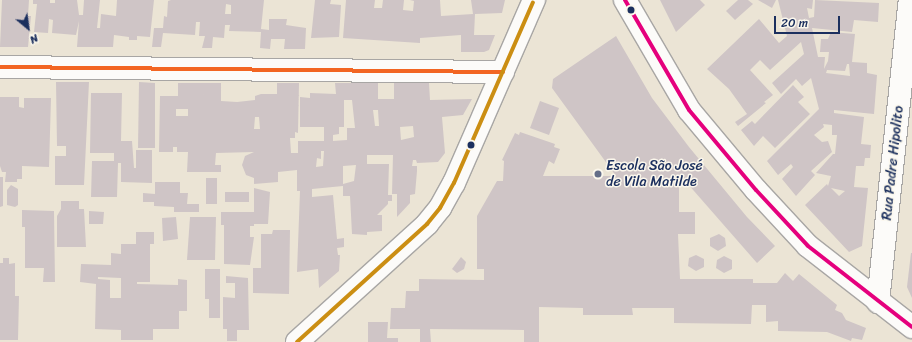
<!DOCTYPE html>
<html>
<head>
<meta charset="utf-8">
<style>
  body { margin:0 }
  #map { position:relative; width:912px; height:342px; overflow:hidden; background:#ebe4d5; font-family:Sriracha,sans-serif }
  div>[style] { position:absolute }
  .building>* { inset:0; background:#cfc5c6 }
  .roads { filter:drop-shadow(1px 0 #a8a6a4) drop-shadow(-1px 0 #a8a6a4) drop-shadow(0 1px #a8a6a4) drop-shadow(0 -1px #a8a6a4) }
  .minor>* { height:22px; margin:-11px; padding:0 11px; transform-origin:11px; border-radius:11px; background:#fcfbf9 }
  .bus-1>* { height:4px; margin:-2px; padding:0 2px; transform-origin:2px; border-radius:2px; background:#e5007d }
  .bus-2>* { height:4px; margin:-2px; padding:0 2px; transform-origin:2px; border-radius:2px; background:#f26522 }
  .bus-3>* { height:4px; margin:-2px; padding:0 2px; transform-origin:2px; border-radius:2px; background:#cb8e13 }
  .dots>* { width:11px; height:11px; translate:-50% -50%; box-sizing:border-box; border:2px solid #fbf7ec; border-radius:50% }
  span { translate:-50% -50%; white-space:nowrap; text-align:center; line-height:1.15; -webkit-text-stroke:3px #fbf7ec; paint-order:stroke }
  .street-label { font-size:14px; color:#1b2f5e }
  .poi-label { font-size:14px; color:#1b2f5e }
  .left { translate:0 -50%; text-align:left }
  .north { position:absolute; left:8px; top:8px; width:40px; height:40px; -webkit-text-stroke:3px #fbf7ec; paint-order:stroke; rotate:151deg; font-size:11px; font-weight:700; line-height:16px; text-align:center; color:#1b2f5e }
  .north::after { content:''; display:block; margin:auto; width:14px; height:18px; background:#1b2f5e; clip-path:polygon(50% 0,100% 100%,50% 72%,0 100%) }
  .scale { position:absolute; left:774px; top:16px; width:66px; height:18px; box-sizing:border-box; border:2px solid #1b2f5e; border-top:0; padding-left:5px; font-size:12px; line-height:14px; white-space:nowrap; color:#1b2f5e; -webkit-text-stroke:3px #fbf7ec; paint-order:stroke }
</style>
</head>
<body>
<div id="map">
  <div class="building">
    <i style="clip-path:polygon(2px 0,29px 0,28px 16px,31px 16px,28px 47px,0 47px)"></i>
    <i style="clip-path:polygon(33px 0,50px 0,50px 3px,55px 3px,55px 0,77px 0,79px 15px,83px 15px,84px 0,100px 0,97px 28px,100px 28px,101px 14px,116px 16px,117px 0,154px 0,150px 37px,137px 36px,137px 40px,129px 40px,129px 37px,114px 35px,113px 47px,77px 47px,79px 21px,76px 35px,52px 33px,53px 20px,49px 19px,48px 33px,34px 32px,37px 4px,33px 4px)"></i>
    <i style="clip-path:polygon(evenodd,171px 0,264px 0,261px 29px,269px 30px,269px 19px,287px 19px,286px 25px,306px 28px,305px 49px,284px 49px,285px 39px,271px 39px,270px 49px,260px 48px,261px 32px,229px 31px,230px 25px,225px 25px,224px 38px,213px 37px,212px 48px,202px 48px,205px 36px,199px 36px,200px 22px,196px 22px,195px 35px,163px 33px,161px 47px,152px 47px,154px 28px,163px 28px,164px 16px,167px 17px,168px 1px,171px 0,226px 4px,231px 5px,231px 14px,225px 14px,226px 4px)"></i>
    <i style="clip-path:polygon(315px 0,331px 0,330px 4px,341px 5px,339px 37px,311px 38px)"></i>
    <i style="clip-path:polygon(346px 0,375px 0,374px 8px,382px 8px,383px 0,404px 0,403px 10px,413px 11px,414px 1px,410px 0,440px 0,441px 16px,473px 14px,471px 0,505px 0,502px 13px,475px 14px,474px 35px,495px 35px,489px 50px,484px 52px,461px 52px,461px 35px,420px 38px,420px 43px,343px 38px)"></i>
    <i style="clip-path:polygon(660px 0,700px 0,705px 5px,676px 32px)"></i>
    <i style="clip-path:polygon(738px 0,748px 0,753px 4px,735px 20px,726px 11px)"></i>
    <i style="clip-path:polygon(758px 0,776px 0,772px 8px)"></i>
    <i style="clip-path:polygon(evenodd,778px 0,813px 0,812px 9px,807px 8px,809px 18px,814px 17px,815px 0,879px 3px,878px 22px,854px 20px,852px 32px,812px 28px,818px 57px,825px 57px,824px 69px,828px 61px,829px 52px,820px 52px,821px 39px,828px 39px,831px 32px,855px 34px,852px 62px,867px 63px,867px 73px,877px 75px,874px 114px,834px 110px,834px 113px,864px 117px,861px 144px,871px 145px,870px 158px,865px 158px,864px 166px,856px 166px,854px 187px,868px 188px,862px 246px,849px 252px,805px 205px,827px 184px,828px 186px,831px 176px,816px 173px,833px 154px,835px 154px,837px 135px,832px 135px,832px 125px,823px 124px,824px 127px,814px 135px,822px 142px,828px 141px,832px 152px,811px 171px,815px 175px,796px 196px,782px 179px,793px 167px,791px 164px,778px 175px,767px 161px,819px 109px,811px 78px,802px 86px,796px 79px,781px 94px,772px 83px,804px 54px,801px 42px,770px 70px,760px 60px,750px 70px,773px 95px,764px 102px,766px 103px,738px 126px,735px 122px,747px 114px,729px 89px,707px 69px,759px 19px,779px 43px,787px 36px,778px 0,847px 64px,849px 64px,850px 76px,826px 73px,827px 70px,845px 71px,847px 64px,778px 0,831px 188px,845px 191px,839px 196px,831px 188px)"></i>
    <i style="clip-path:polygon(616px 36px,652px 98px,689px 147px,747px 217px,775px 246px,757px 263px,687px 183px,679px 184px,679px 212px,695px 212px,695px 234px,678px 234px,680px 279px,753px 279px,753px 283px,777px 283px,785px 273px,793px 281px,799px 274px,837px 305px,835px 310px,842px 313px,846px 320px,866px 328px,862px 340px,852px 338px,851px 341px,827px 332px,778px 331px,778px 321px,766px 322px,766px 305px,752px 305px,751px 324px,674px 323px,674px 308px,632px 308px,633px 315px,583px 315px,583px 308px,539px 307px,539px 342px,524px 342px,524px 330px,430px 329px,431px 342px,420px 342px,420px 329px,390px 329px,391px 308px,405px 308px,406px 291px,419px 291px,419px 279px,484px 280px,484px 269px,477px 269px,477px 216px,497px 181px,503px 181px,504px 161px,502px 160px,515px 133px,519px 135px,520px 132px,555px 144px,554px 147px,560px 149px,554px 164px,549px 161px,543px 176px,616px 176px,552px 88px,553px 79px)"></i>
    <i style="clip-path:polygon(56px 82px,89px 82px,84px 185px,55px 185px,55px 156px,66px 156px,66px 146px,57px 146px)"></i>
    <i style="clip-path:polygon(139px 82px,155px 83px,155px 148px,138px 148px)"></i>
    <i style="clip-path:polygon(evenodd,178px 83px,221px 83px,221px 101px,237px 102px,255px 100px,255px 96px,261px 94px,277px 94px,277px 83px,299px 83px,298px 133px,295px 132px,295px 138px,290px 138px,291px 153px,298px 153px,298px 141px,324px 141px,324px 127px,300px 127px,300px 97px,310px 98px,310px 93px,336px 94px,335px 83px,378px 83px,378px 99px,394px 99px,394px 83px,429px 83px,430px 100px,472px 99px,463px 115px,442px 117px,445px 153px,438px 162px,417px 163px,416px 160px,413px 160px,412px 166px,417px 166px,417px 171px,415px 194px,410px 195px,410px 203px,397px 217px,397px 194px,392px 194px,393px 155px,367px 155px,367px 164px,389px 164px,388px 195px,392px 195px,392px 201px,388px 201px,388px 204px,377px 215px,382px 215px,382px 231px,367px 232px,367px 235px,352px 234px,350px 196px,343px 196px,343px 186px,312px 189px,312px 197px,333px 195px,337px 239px,344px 238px,344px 247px,337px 248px,338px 255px,340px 255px,339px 271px,319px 288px,318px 269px,297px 272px,300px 191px,297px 191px,297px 170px,278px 172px,278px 182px,254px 184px,254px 178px,246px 175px,242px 165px,245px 156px,254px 152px,216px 153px,215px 165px,221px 165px,221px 172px,187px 172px,188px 152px,177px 152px,177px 147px,173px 147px,173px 152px,159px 152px,160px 96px,178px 96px,178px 83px,344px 100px,352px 100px,355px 128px,347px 128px,347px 140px,333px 141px,333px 135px,339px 134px,339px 127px,344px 127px,344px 100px,178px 83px,176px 109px,188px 109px,188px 116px,176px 116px,176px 109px,178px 83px,373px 110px,378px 110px,379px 126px,375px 126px,373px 110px,178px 83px,255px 117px,259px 117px,260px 129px,254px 129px,255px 117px,178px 83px,413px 126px,414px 137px,401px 140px,400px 127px,413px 126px,178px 83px,321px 151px,324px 151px,323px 166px,316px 167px,317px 158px,321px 159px,321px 151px,178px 83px,356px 165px,354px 181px,343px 184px,343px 166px,356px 165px)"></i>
    <i style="clip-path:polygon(793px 85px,804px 97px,798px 102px,810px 114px,775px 148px,763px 136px,754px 146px,741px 130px,752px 121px,755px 124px)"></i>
    <i style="clip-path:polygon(91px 93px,122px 93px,121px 141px,132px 141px,134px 168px,136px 168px,136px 150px,152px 150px,152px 183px,121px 182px,121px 163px,118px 163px,117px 197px,91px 197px,92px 161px,114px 161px,114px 153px,90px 153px)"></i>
    <i style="clip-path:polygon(0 97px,19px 97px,19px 107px,24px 108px,24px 98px,51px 98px,49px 167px,22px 166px,22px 179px,17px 179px,17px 182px,5px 182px,6px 172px,2px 172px,0 166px)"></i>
    <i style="clip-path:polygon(540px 101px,559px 108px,549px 135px,530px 128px)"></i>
    <i style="clip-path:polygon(0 177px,3px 177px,3px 206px,0 207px)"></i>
    <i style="clip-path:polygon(206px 178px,217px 178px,217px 204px,206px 204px)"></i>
    <i style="clip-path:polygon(155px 182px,180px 182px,180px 193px,188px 193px,187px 204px,199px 204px,199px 212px,174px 212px,174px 207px,154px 206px,154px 202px,143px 202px,143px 193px,155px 194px)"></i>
    <i style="clip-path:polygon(11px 185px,18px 189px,18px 205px,15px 207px,7px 205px,7px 190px)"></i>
    <i style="clip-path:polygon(254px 188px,270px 192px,268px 224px,254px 224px,254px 226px,250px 226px,250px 237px,254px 237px,250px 265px,224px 264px,224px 225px,221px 225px,221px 212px,254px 212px)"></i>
    <i style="clip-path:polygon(225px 192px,249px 192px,249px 202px,225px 202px)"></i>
    <i style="clip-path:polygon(61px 201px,79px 201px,79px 209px,84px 209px,86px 247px,57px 247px,57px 216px,61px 209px)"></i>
    <i style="clip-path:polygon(22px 210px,54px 211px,55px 282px,43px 282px,44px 268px,25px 268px,25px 227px,22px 227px)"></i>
    <i style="clip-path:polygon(89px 211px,104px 212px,103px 224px,89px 224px)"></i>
    <i style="clip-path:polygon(176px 217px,178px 239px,163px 241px,162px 218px)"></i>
    <i style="clip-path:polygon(190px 217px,216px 217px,215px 260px,187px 260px)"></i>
    <i style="clip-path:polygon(273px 230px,290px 230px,289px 294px,253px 293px,253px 268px,261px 268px,261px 234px,272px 234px)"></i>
    <i style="clip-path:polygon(evenodd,136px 232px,154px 232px,154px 244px,150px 244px,150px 282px,137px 282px,137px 284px,178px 285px,178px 279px,187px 280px,187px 311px,179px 311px,179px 329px,153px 329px,153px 340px,121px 340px,121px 330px,95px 329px,96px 284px,80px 282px,81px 264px,111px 265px,111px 253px,121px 254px,121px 244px,136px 244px,136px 232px,98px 277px,121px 278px,121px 298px,110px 298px,110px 280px,98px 279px,98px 277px)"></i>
    <i style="clip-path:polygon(719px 234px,725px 238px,726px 246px,718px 251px,710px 246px,710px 238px)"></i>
    <i style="clip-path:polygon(911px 253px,912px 253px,912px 298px,907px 287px)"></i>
    <i style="clip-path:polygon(696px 255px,704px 259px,704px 267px,696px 271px,688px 266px,689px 258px)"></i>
    <i style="clip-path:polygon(724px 256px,732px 260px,732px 269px,724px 273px,716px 268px,717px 260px)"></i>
    <i style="clip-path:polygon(461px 257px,466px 262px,464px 269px,457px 273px,452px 269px)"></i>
    <i style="clip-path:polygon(3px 258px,9px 258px,9px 264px,15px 263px,15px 296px,19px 296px,18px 340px,0 340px,0 263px,3px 263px)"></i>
    <i style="clip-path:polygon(205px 269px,220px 269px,220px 318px,209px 318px,209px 299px,205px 299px)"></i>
    <i style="clip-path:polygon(226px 276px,248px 278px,249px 330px,237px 330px,237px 341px,227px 341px,227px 329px,223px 329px,223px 297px,235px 298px,235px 283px,226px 283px)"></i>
    <i style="clip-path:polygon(368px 322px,388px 322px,387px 338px,398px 338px,398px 342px,368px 342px)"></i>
  </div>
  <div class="roads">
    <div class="minor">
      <i style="left:625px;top:0;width:127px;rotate:59.8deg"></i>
      <i style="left:689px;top:110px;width:104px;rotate:50.1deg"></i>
      <i style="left:756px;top:190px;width:76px;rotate:47.1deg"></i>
      <i style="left:808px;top:246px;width:132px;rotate:37.9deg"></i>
      <i style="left:0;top:67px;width:503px;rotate:0.57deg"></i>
      <i style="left:878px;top:302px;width:304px;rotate:-84deg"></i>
      <i style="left:297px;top:342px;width:176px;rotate:-42.2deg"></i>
      <i style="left:427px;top:224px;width:21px;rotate:-51deg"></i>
      <i style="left:440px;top:208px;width:29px;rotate:-61deg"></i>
      <i style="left:454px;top:183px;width:200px;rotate:-66.4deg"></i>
    </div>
  </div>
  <div class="bus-1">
    <i style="left:625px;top:0;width:127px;rotate:59.8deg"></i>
    <i style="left:689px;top:110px;width:104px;rotate:50.1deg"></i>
    <i style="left:756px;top:190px;width:76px;rotate:47.1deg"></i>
    <i style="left:808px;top:246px;width:132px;rotate:37.9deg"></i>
  </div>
  <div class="bus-2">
    <i style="left:0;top:67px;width:503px;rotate:0.57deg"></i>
  </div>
  <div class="bus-3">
    <i style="left:297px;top:342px;width:176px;rotate:-42.2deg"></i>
    <i style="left:427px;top:224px;width:21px;rotate:-51deg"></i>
    <i style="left:440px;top:208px;width:29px;rotate:-61deg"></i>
    <i style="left:454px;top:183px;width:197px;rotate:-66.4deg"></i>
  </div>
  <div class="dots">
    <i style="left:631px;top:10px;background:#1b2f5e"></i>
    <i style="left:471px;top:145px;background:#1b2f5e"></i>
    <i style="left:598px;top:174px;background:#646e88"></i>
  </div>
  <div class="street-label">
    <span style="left:893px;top:163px;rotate:-84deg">Rua Padre Hipolito</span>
  </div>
  <div class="poi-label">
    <span class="left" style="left:606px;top:174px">Escola São José<br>de Vila Matilde</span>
  </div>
  <div class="north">N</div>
  <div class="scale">20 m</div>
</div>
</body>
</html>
